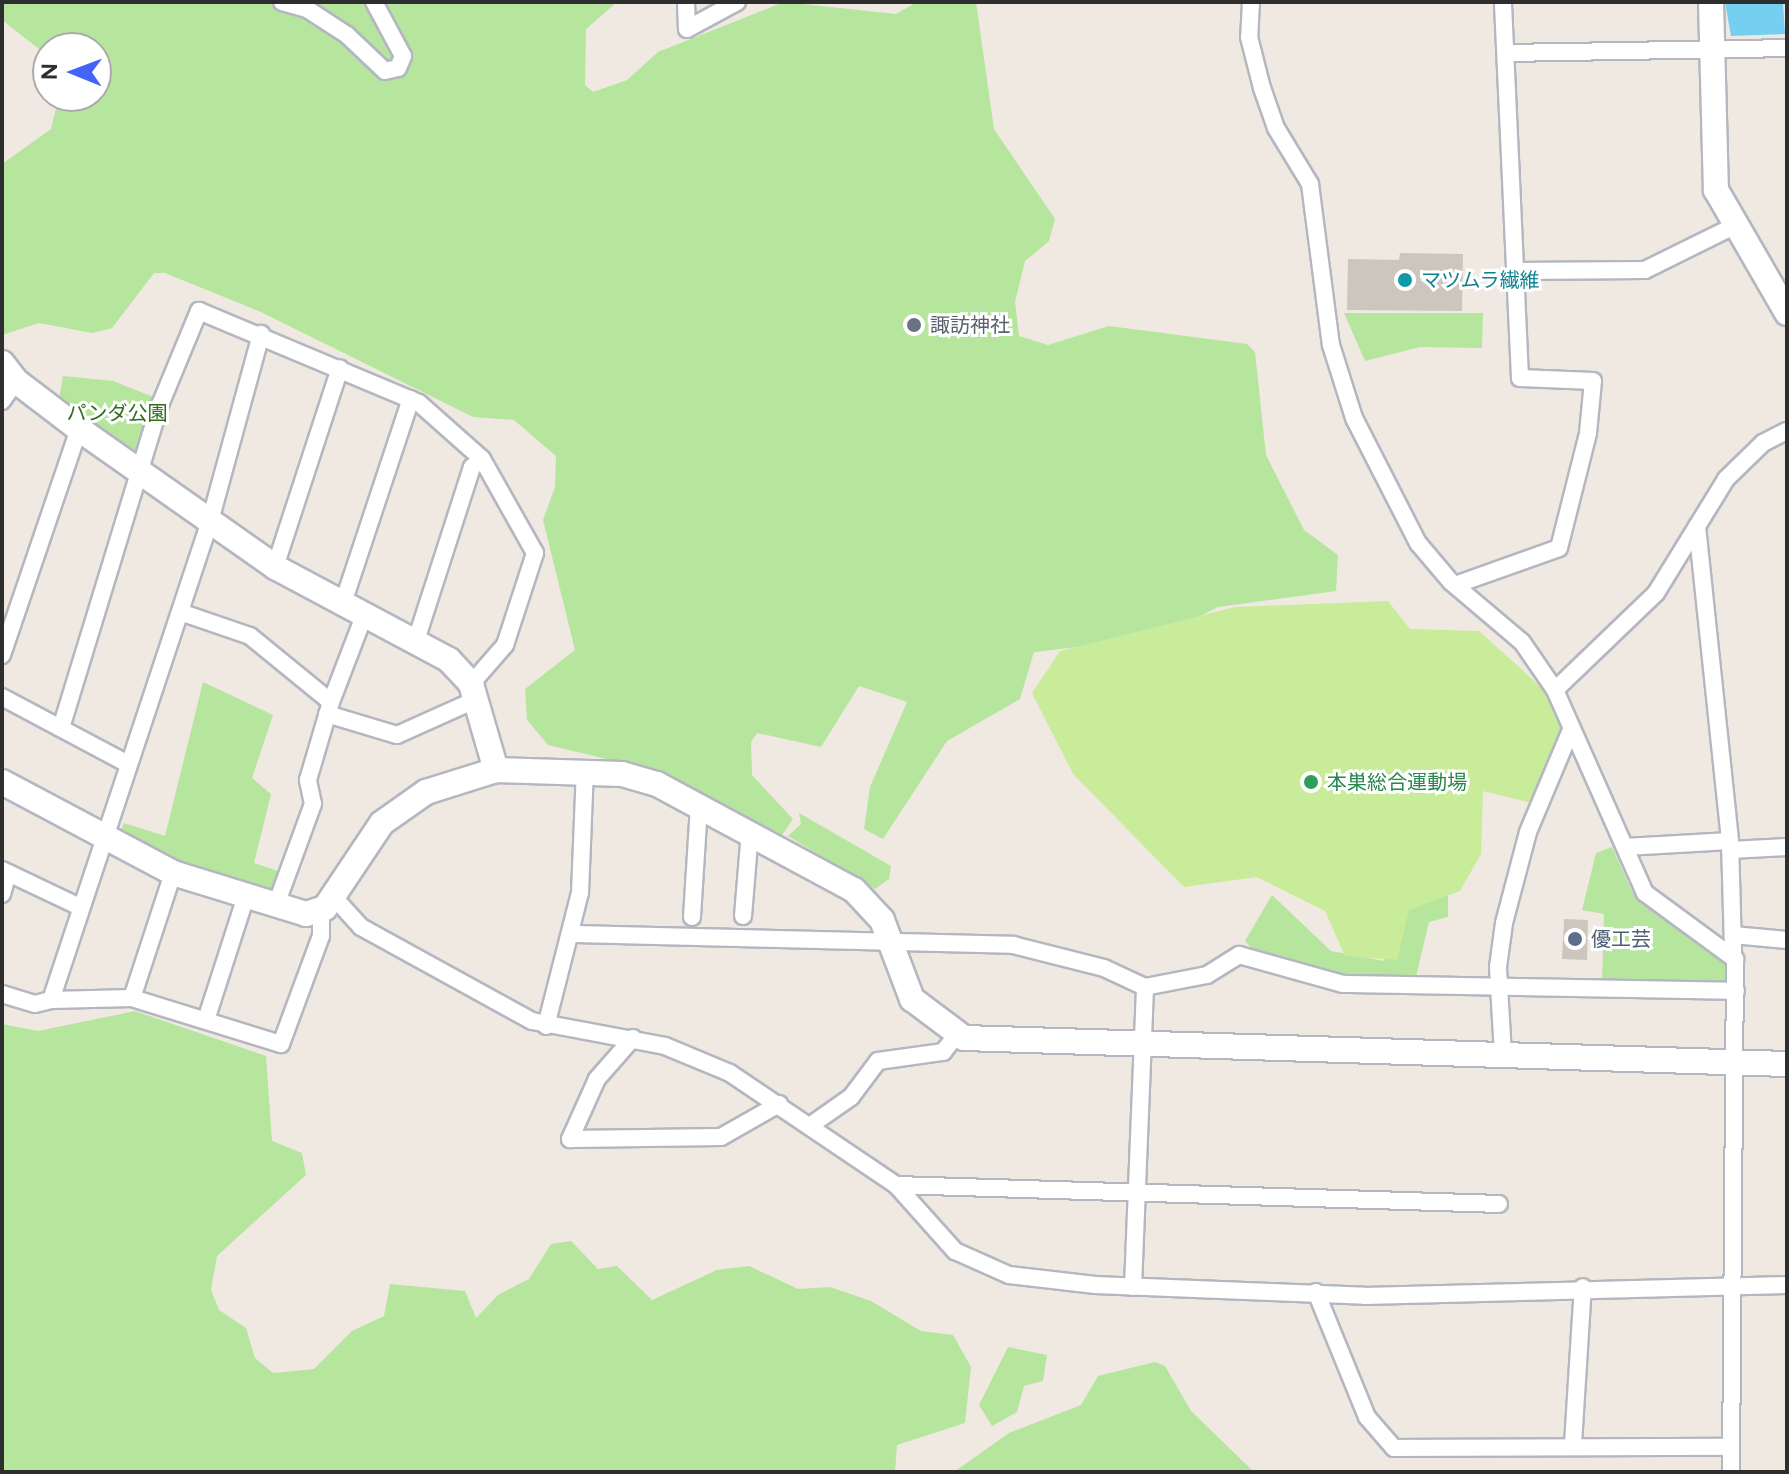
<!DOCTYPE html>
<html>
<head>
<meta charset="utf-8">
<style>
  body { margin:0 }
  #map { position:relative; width:1789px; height:1474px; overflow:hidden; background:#efe9e1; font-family:Figtree,"Noto Sans JP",sans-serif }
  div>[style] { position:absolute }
  .green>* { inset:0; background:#b6e59e }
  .pitch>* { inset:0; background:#c9ec9a }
  .water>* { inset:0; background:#75cff0 }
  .building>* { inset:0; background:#cbc7bf }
  .roads { filter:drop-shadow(2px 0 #b4b7c1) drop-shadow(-2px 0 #b4b7c1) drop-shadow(0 2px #b4b7c1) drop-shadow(0 -2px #b4b7c1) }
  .street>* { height:16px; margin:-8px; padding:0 8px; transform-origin:8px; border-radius:8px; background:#fff }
  .secondary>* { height:24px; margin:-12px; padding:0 12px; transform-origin:12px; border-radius:12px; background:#fff }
  .dots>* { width:22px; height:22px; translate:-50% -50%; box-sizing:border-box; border:4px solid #fff; border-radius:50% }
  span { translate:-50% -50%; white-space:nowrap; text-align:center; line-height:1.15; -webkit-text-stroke:6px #fff; paint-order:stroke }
  .culture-label { font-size:20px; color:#0d838f }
  .left { translate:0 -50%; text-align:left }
  .worship-label { font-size:20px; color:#5b616d }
  .park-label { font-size:20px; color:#2c6e1b }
  .leisure-label { font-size:20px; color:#27864d }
  .service-label { font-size:20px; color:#4e5e75 }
  .frame { position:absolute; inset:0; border:4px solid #2e2e2e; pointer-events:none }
  .north { position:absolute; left:32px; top:32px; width:80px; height:80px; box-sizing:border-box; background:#fff; border:2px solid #ababab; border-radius:50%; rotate:271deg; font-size:22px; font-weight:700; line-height:32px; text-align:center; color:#2e2e2e }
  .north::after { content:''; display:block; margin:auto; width:28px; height:36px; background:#4264fb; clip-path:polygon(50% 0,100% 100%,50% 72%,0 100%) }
</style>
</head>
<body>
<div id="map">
  <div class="green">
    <i style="clip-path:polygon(2px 2px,617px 2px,586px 29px,585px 85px,593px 92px,627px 80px,658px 52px,784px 2px,896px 14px,917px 2px,976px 2px,994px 129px,1055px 219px,1049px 241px,1025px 261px,1015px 302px,1019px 336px,1048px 345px,1109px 326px,1247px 344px,1255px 352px,1266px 455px,1304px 530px,1338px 555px,1336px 591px,1218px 607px,1158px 638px,1034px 652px,1020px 699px,947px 741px,883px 839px,864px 829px,870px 787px,907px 702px,859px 686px,821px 747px,757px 733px,751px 742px,752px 775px,793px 819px,780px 838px,652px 770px,548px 745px,527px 720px,525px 689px,575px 650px,543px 520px,555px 487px,556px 456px,514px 420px,473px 417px,261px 312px,165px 273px,154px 273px,112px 328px,92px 333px,39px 323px,2px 335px,2px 164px,51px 129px,59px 96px,96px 96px,96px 48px,48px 48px,48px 56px,2px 20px)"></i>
    <i style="clip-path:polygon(1344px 313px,1483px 313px,1482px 348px,1420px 347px,1365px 361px)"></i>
    <i style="clip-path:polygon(63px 376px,113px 381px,156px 398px,135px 454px,58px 405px)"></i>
    <i style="clip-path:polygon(203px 682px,273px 715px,252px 778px,271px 794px,254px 863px,287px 874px,281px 891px,220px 878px,119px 835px,124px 823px,165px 836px)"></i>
    <i style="clip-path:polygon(799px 813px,891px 866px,889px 879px,875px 889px,788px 836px,801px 824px)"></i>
    <i style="clip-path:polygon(1612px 847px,1632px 891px,1729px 957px,1728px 986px,1602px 983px,1604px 914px,1582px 910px,1596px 853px)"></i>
    <i style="clip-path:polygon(1448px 893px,1448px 917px,1429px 922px,1413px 989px,1262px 961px,1245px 941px,1272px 895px,1331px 951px,1384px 961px,1392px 911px)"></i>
    <i style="clip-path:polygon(135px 1011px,266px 1056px,272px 1141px,302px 1153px,306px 1175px,217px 1256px,211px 1290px,219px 1310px,246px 1328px,255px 1358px,273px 1373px,314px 1369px,352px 1331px,384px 1316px,390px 1284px,465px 1291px,476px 1318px,498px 1295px,529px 1279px,551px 1244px,571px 1241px,598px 1269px,617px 1266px,652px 1300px,717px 1270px,749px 1266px,798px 1289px,830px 1287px,871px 1301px,921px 1331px,953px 1335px,971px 1367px,965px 1423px,897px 1445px,895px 1472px,2px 1472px,2px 1024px,38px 1031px)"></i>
    <i style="clip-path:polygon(1008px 1347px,1047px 1355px,1043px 1381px,1024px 1386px,1017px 1412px,992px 1426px,979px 1405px)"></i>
    <i style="clip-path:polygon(1155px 1362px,1165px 1366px,1191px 1411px,1254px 1472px,954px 1472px,1009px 1433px,1081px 1405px,1098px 1376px)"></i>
  </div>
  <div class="pitch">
    <i style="clip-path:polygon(1388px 601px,1410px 629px,1479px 631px,1543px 689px,1562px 731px,1532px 803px,1483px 791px,1481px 854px,1460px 891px,1409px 910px,1397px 960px,1345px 956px,1325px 911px,1257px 877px,1184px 887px,1073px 774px,1032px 693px,1060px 651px,1235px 607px)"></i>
  </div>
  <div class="water">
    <i style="clip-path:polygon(1725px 2px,1783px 2px,1785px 34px,1731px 36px)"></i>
  </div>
  <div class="building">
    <i style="clip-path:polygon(1400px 253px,1463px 254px,1462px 311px,1347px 310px,1348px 259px,1399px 260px)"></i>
    <i style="clip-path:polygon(1564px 919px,1588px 920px,1587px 960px,1562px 959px)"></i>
  </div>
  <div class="roads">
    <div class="street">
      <i style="left:282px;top:2px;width:26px;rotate:16deg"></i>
      <i style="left:307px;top:9px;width:48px;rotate:33deg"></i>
      <i style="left:347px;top:35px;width:52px;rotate:43.5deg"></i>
      <i style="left:385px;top:71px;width:13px;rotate:-13deg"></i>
      <i style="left:398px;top:68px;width:13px;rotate:-67deg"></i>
      <i style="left:403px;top:56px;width:61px;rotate:-118.2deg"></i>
      <i style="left:686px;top:2px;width:27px;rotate:88deg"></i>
      <i style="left:687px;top:29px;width:57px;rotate:-28.4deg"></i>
      <i style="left:1251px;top:2px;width:35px;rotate:93deg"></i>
      <i style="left:1249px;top:37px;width:53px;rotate:75.7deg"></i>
      <i style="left:1262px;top:88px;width:42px;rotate:70.7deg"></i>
      <i style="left:1276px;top:128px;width:66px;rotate:58.7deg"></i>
      <i style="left:1310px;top:184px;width:162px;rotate:82.6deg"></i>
      <i style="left:1331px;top:345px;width:77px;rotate:72.5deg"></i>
      <i style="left:1354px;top:418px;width:140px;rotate:62.9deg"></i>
      <i style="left:1418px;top:543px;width:51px;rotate:49.8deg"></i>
      <i style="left:1451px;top:582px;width:93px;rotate:40.2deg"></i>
      <i style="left:1522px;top:642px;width:58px;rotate:55.5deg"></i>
      <i style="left:1555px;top:690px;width:222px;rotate:66.1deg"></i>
      <i style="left:1645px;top:893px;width:112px;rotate:36.3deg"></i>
      <i style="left:1735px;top:959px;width:513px;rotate:90.45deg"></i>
      <i style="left:1506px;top:53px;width:281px;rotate:-1deg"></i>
      <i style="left:1517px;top:271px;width:128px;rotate:-0.4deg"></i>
      <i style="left:1645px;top:270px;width:99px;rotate:-26.3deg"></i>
      <i style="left:2px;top:401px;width:24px;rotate:-55deg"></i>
      <i style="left:1697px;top:526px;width:317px;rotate:84deg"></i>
      <i style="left:1730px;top:841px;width:110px;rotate:88.4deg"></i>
      <i style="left:275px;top:567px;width:209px;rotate:-71.9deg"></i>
      <i style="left:1455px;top:585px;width:110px;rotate:-19.6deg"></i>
      <i style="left:1559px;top:548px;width:119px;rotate:-75.8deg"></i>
      <i style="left:1588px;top:433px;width:52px;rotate:-84.5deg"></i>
      <i style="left:1593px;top:381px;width:73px;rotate:-177.6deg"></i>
      <i style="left:1520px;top:378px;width:376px;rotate:-92.6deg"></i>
      <i style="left:342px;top:606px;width:218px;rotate:-71.6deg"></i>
      <i style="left:180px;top:612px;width:74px;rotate:18.9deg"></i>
      <i style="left:250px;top:636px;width:104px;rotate:39.2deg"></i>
      <i style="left:2px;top:655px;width:239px;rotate:-71.2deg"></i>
      <i style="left:471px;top:684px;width:52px;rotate:-48.9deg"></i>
      <i style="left:505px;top:645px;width:97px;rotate:-71.9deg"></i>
      <i style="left:535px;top:553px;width:108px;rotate:-119.4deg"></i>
      <i style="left:1555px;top:690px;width:140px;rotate:-43.8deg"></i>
      <i style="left:1656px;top:593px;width:134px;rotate:-58.4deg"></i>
      <i style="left:1726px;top:479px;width:52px;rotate:-44.2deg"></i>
      <i style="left:1763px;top:443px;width:27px;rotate:-27deg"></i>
      <i style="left:2px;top:697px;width:143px;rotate:28deg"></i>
      <i style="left:327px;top:714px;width:73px;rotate:16.7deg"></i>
      <i style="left:397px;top:735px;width:88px;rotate:-24.2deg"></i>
      <i style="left:61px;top:728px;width:338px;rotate:-73deg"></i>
      <i style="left:160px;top:405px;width:102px;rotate:-67.5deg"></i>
      <i style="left:199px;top:311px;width:238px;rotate:22.7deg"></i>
      <i style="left:419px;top:403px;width:84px;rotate:41.6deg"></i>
      <i style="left:482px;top:459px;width:13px;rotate:141deg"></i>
      <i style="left:472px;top:467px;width:185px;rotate:107.9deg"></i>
      <i style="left:1625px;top:847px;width:105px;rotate:-3.3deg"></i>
      <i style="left:1730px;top:850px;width:57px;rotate:-3deg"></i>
      <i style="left:2px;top:870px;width:86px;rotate:25.4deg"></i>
      <i style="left:2px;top:894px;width:22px;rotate:-74deg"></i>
      <i style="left:332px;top:895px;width:43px;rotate:47.8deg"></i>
      <i style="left:361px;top:927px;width:195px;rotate:28.8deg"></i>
      <i style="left:532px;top:1021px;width:135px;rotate:10.6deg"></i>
      <i style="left:665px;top:1046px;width:70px;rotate:22.6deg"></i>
      <i style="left:730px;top:1073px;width:200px;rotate:34deg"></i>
      <i style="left:896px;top:1185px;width:89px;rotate:48.2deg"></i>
      <i style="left:955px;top:1251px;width:59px;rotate:24deg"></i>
      <i style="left:1009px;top:1275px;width:87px;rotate:6.6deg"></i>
      <i style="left:1095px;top:1285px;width:270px;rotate:2.3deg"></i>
      <i style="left:1365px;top:1296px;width:422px;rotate:-1.5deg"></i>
      <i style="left:276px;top:905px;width:108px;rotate:-69.9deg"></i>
      <i style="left:313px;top:804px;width:25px;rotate:-102deg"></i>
      <i style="left:308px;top:780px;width:81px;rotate:-73.6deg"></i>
      <i style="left:331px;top:702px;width:92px;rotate:-69deg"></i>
      <i style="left:743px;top:916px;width:85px;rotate:-85.3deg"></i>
      <i style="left:692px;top:917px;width:112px;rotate:-86.4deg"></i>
      <i style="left:573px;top:934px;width:440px;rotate:1.4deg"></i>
      <i style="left:1013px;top:945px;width:94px;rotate:14.2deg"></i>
      <i style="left:1104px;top:968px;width:45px;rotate:24.9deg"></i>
      <i style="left:1145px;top:987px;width:63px;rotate:-11deg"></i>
      <i style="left:1207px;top:975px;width:38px;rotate:-32deg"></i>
      <i style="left:1239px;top:955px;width:108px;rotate:15.6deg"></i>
      <i style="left:1343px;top:984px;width:393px;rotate:1deg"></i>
      <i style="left:1733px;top:935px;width:54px;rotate:5.3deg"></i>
      <i style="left:2px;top:994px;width:34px;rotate:17deg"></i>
      <i style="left:35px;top:1004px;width:16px;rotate:-14deg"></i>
      <i style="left:51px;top:1000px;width:505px;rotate:-71.64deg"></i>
      <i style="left:210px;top:521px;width:194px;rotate:-74.7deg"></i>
      <i style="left:132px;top:998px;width:132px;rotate:-71.8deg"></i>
      <i style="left:51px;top:1000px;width:81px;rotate:-1.4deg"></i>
      <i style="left:132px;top:998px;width:156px;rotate:17.2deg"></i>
      <i style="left:281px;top:1044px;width:115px;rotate:-69.7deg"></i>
      <i style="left:321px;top:936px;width:24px;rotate:-90deg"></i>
      <i style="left:206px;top:1020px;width:130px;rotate:-72.1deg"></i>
      <i style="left:546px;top:1026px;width:137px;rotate:-75.7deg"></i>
      <i style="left:580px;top:893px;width:122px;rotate:-87.7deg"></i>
      <i style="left:633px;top:1038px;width:55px;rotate:131.3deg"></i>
      <i style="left:597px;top:1079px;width:66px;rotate:114.2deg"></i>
      <i style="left:570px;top:1139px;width:151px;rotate:-0.8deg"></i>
      <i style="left:721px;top:1137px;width:67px;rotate:-29.6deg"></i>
      <i style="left:1503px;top:1055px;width:88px;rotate:-93.3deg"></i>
      <i style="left:1498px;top:967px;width:44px;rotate:-82.2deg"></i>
      <i style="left:1504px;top:923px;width:94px;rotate:-75.2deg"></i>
      <i style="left:1528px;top:832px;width:108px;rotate:-67.2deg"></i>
      <i style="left:811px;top:1125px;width:49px;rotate:-35deg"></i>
      <i style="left:851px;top:1097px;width:45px;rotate:-53.1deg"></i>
      <i style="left:878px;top:1061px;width:66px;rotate:-7.9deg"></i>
      <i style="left:943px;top:1052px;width:22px;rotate:-51deg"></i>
      <i style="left:896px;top:1185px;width:603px;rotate:1.8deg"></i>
      <i style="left:1133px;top:1287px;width:300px;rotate:-87.7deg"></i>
      <i style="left:1316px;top:1292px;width:135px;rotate:67.8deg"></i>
      <i style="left:1367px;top:1417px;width:41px;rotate:48.9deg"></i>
      <i style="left:1394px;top:1448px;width:336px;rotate:-0.2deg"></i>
      <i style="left:1573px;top:1444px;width:157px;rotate:-86.4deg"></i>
    </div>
    <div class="secondary">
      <i style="left:1711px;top:2px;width:188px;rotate:88.5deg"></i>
      <i style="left:1716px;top:190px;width:142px;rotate:60deg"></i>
      <i style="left:2px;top:363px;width:23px;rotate:52deg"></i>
      <i style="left:16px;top:381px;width:79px;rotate:37.3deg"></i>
      <i style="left:79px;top:429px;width:240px;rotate:35.1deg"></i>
      <i style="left:275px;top:567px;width:197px;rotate:28.1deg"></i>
      <i style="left:449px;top:660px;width:33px;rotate:47deg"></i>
      <i style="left:471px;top:684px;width:90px;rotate:73.8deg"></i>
      <i style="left:2px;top:782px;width:194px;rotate:28deg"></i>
      <i style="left:173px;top:873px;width:139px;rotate:17.1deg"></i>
      <i style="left:306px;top:914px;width:20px;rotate:-18deg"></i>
      <i style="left:325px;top:908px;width:102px;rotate:-56.2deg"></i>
      <i style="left:382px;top:823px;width:54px;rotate:-35.2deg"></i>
      <i style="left:426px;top:792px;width:73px;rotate:-17.4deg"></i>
      <i style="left:496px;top:770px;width:126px;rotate:1.8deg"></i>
      <i style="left:622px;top:774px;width:36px;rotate:16deg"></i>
      <i style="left:657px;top:784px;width:224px;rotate:28.3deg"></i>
      <i style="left:854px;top:890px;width:41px;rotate:47deg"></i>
      <i style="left:882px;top:920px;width:85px;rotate:69.2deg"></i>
      <i style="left:912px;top:999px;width:65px;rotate:36.9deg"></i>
      <i style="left:964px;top:1038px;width:823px;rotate:1.81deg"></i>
    </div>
  </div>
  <div class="dots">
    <i style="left:1405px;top:280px;background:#0f9aa8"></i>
    <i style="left:914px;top:325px;background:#6b7280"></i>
    <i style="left:1311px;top:782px;background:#2e9e5b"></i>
    <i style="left:1575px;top:939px;background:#5c6f8a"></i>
  </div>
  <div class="culture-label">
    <span class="left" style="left:1421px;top:280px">マツムラ繊維</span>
  </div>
  <div class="worship-label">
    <span class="left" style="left:930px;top:325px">諏訪神社</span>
  </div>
  <div class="park-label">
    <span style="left:117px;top:413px">パンダ公園</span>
  </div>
  <div class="leisure-label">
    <span class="left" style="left:1327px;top:782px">本巣総合運動場</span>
  </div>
  <div class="service-label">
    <span class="left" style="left:1591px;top:939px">優工芸</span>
  </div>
  <div class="frame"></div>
  <div class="north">N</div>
</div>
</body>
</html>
